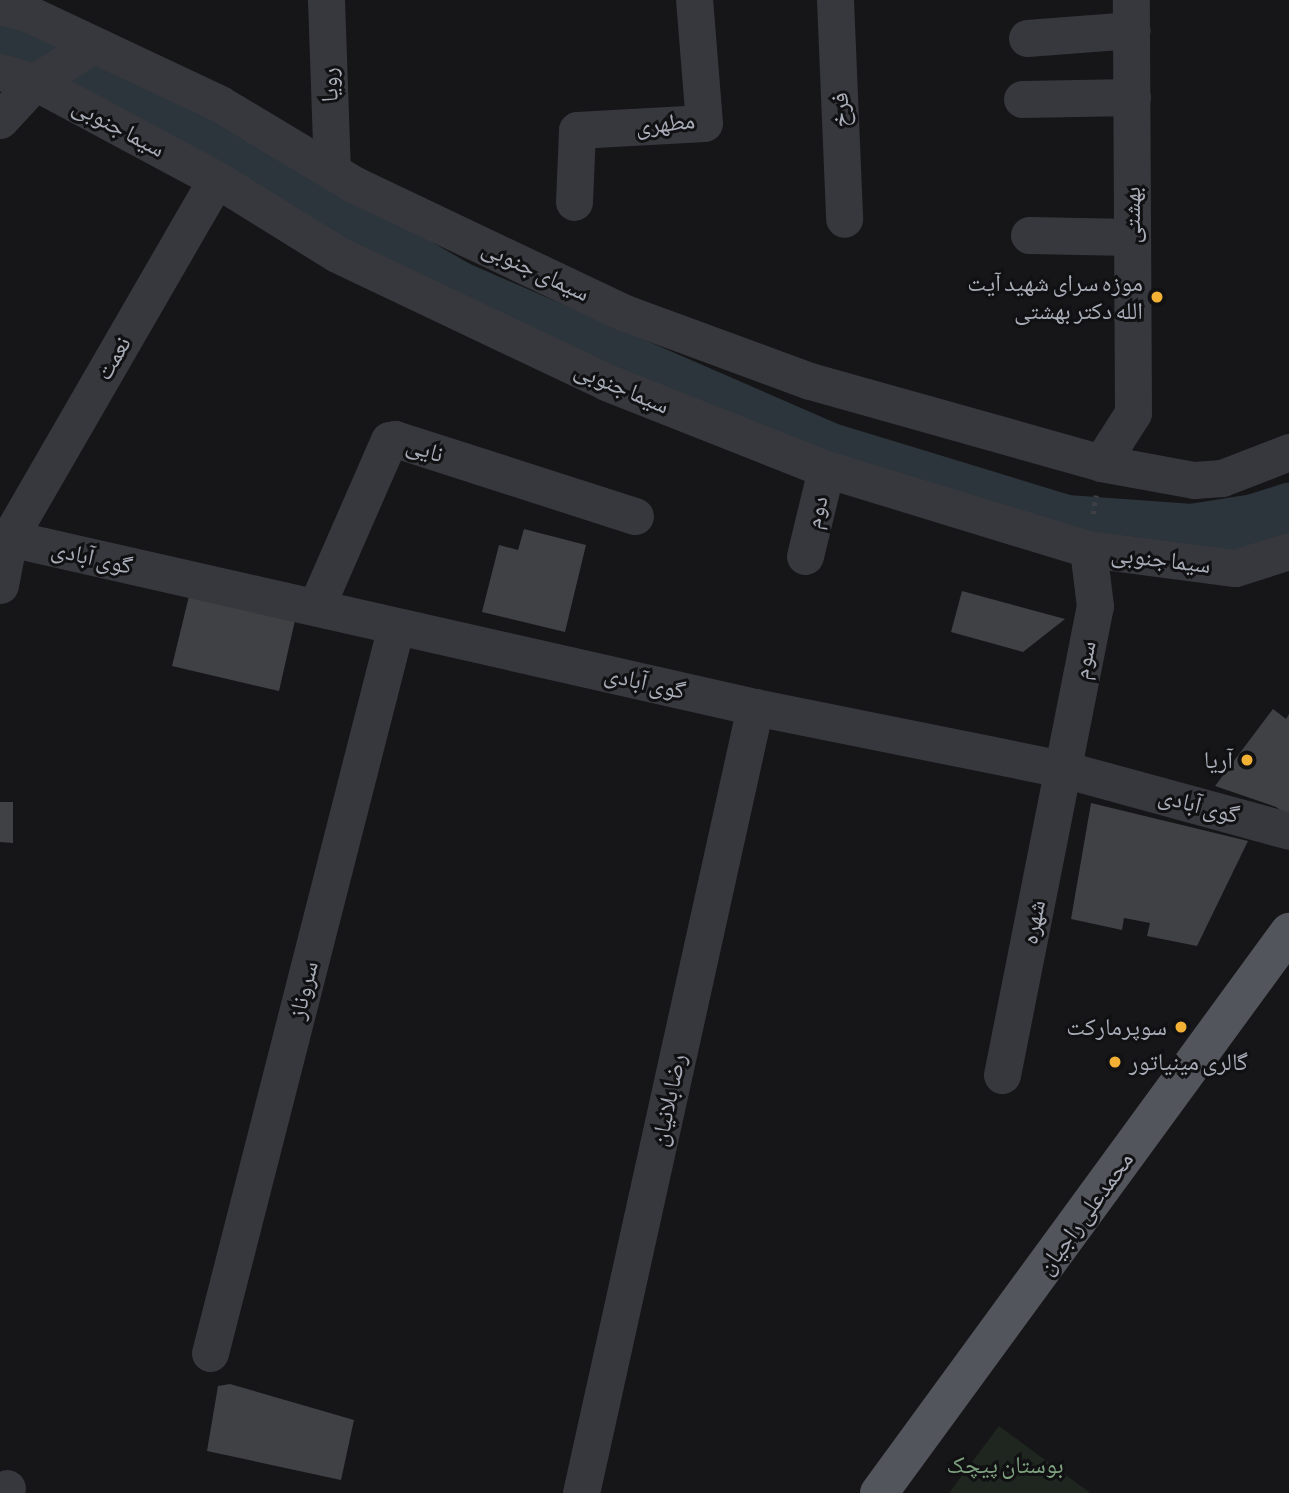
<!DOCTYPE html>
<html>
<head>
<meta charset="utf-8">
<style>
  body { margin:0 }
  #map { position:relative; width:1289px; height:1493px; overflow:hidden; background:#161618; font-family:"Asap Condensed","Noto Naskh Arabic",sans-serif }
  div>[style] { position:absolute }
  .green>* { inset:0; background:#1e261f }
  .river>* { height:56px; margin:-28px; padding:0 28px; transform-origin:28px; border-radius:28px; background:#2c353c }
  .building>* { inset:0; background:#404145 }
  .path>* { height:4.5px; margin-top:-2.25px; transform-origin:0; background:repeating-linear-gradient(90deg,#3d3f44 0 3.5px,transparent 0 8.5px) }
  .minor>* { height:37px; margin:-18.5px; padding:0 18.5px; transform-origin:18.5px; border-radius:18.5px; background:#37383d }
  .major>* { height:38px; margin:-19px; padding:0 19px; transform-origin:19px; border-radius:19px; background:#53555c }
  .dots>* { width:19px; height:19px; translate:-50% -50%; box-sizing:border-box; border:4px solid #111113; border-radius:50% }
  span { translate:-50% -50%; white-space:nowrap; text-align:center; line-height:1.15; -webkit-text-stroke:6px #111113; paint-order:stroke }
  .street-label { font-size:24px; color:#a8adb8 }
  .poi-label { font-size:24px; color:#a8adb8 }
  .right { translate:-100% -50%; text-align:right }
  .left { translate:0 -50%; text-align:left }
  .park-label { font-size:24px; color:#7fa381 }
</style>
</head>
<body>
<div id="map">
  <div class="green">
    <i style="clip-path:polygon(999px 1426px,1089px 1492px,1089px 1493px,949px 1493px)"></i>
  </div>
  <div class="river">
    <i style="left:0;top:39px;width:47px;rotate:14.9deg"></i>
    <i style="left:45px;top:51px;width:474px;rotate:30deg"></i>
    <i style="left:455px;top:288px;width:406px;rotate:23.5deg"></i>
    <i style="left:827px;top:450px;width:250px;rotate:17deg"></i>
    <i style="left:1066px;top:523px;width:126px;rotate:4.1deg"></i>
    <i style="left:1192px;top:532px;width:64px;rotate:-9deg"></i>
    <i style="left:1255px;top:522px;width:36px;rotate:-18deg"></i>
  </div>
  <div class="building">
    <i style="clip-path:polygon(524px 529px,586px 545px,565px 632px,482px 612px,499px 545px,518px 550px)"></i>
    <i style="clip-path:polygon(962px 591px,1065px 619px,1023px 652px,951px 632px)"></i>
    <i style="clip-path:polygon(190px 592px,296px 616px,279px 691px,172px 666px)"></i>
    <i style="clip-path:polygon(1273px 709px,1286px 719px,1289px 714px,1289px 816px,1276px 807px,1215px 786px)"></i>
    <i style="clip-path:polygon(0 802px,13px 802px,13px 843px,0 842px)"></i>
    <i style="clip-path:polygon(1091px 803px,1248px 841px,1197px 946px,1147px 936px,1150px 923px,1124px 918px,1122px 930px,1071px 919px)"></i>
    <i style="clip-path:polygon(230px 1384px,354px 1420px,341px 1480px,207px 1451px,218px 1386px)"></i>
  </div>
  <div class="path">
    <i style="left:1093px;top:514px;width:19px;rotate:-81deg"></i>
  </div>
  <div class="minor">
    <i style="left:326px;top:0;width:171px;rotate:88deg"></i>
    <i style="left:835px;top:0;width:219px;rotate:87.6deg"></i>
    <i style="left:0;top:6px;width:28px;rotate:15deg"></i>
    <i style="left:27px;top:13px;width:213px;rotate:25.2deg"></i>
    <i style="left:220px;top:104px;width:157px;rotate:31deg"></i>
    <i style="left:355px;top:185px;width:299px;rotate:25.4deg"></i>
    <i style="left:625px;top:313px;width:197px;rotate:20.2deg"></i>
    <i style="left:810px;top:381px;width:302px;rotate:15.7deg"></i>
    <i style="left:1101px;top:463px;width:95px;rotate:10.4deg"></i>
    <i style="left:1194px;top:480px;width:28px;rotate:-4deg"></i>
    <i style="left:1222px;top:478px;width:72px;rotate:-21.2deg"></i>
    <i style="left:1027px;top:38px;width:105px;rotate:-4.4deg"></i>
    <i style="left:0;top:72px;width:36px;rotate:16deg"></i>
    <i style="left:35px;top:82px;width:205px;rotate:28.2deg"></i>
    <i style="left:216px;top:179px;width:142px;rotate:31.8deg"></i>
    <i style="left:337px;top:254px;width:298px;rotate:25.4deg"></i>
    <i style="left:606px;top:382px;width:237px;rotate:21.6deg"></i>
    <i style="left:826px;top:469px;width:274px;rotate:17deg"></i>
    <i style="left:1088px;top:549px;width:148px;rotate:7.4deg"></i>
    <i style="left:1235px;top:568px;width:57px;rotate:-17.5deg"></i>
    <i style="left:1022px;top:99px;width:110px;rotate:-1deg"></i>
    <i style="left:0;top:120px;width:52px;rotate:-47.4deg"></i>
    <i style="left:35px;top:82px;width:69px;rotate:-32.5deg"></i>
    <i style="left:574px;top:202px;width:72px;rotate:-87.6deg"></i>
    <i style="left:577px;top:130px;width:127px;rotate:-3.2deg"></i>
    <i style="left:704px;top:123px;width:123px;rotate:-94.6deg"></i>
    <i style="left:1029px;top:235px;width:103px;rotate:1.1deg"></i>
    <i style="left:1101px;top:463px;width:59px;rotate:-57.4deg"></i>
    <i style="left:1133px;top:413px;width:413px;rotate:-90.3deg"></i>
    <i style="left:0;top:536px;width:774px;rotate:12.76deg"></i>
    <i style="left:755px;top:707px;width:314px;rotate:11.4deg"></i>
    <i style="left:1063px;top:769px;width:234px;rotate:15.3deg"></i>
    <i style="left:805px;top:556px;width:89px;rotate:-76.4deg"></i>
    <i style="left:0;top:585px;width:48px;rotate:-79.2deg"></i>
    <i style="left:9px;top:538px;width:414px;rotate:-60deg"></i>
    <i style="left:316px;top:607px;width:182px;rotate:-66.4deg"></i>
    <i style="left:389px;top:440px;width:6px;rotate:-9deg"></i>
    <i style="left:395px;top:439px;width:252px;rotate:17.8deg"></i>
    <i style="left:1002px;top:1075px;width:478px;rotate:-78.8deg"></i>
    <i style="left:1095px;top:606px;width:57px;rotate:-97deg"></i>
    <i style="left:210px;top:1353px;width:750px;rotate:-75.65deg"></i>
    <i style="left:6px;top:1493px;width:5px;rotate:-79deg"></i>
    <i style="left:581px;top:1493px;width:805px;rotate:-77.52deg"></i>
  </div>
  <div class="major">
    <i style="left:879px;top:1493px;width:695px;rotate:-53.84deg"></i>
  </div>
  <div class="dots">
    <i style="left:1157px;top:297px;background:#f2b134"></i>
    <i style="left:1247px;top:760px;background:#f2b134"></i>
    <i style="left:1181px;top:1027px;background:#f2b134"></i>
    <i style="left:1115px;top:1062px;background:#f2b134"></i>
  </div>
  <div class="street-label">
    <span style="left:329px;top:85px;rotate:-92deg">رویا</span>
    <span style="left:840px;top:110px;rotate:-92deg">فرخ</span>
    <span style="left:665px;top:123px;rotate:-6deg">مطهری</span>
    <span style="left:119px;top:127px;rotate:28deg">سیما جنوبی</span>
    <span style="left:1132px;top:215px;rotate:-90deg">بهشتی</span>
    <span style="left:536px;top:270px;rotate:25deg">سیمای جنوبی</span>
    <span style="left:113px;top:358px;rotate:-60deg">نعمت</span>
    <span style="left:622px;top:387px;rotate:23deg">سیما جنوبی</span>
    <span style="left:425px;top:449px;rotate:18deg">نایی</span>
    <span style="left:816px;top:512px;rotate:-76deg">دوم</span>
    <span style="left:92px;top:557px;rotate:13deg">گوی آبادی</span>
    <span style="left:1161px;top:559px;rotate:7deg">سیما جنوبی</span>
    <span style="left:1084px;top:660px;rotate:-79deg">سوم</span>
    <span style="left:645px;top:682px;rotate:13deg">گوی آبادی</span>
    <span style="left:1199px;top:805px;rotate:15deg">گوی آبادی</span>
    <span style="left:1033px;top:922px;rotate:-79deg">شهره</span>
    <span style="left:303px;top:990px;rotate:-76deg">سروناز</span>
    <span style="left:668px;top:1100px;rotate:-78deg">رضا بلانیان</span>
    <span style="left:1085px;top:1213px;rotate:-54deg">محمدعلی راجیان</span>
  </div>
  <div class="poi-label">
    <span class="right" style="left:1143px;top:297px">موزه سرای شهید آیت<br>الله دکتر بهشتی</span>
    <span class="right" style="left:1233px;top:760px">آریا</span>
    <span class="right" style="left:1167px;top:1027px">سوپرمارکت</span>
    <span class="left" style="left:1129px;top:1062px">گالری مینیاتور</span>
  </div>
  <div class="park-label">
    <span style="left:1005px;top:1465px">بوستان پیچک</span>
  </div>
</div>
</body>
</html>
